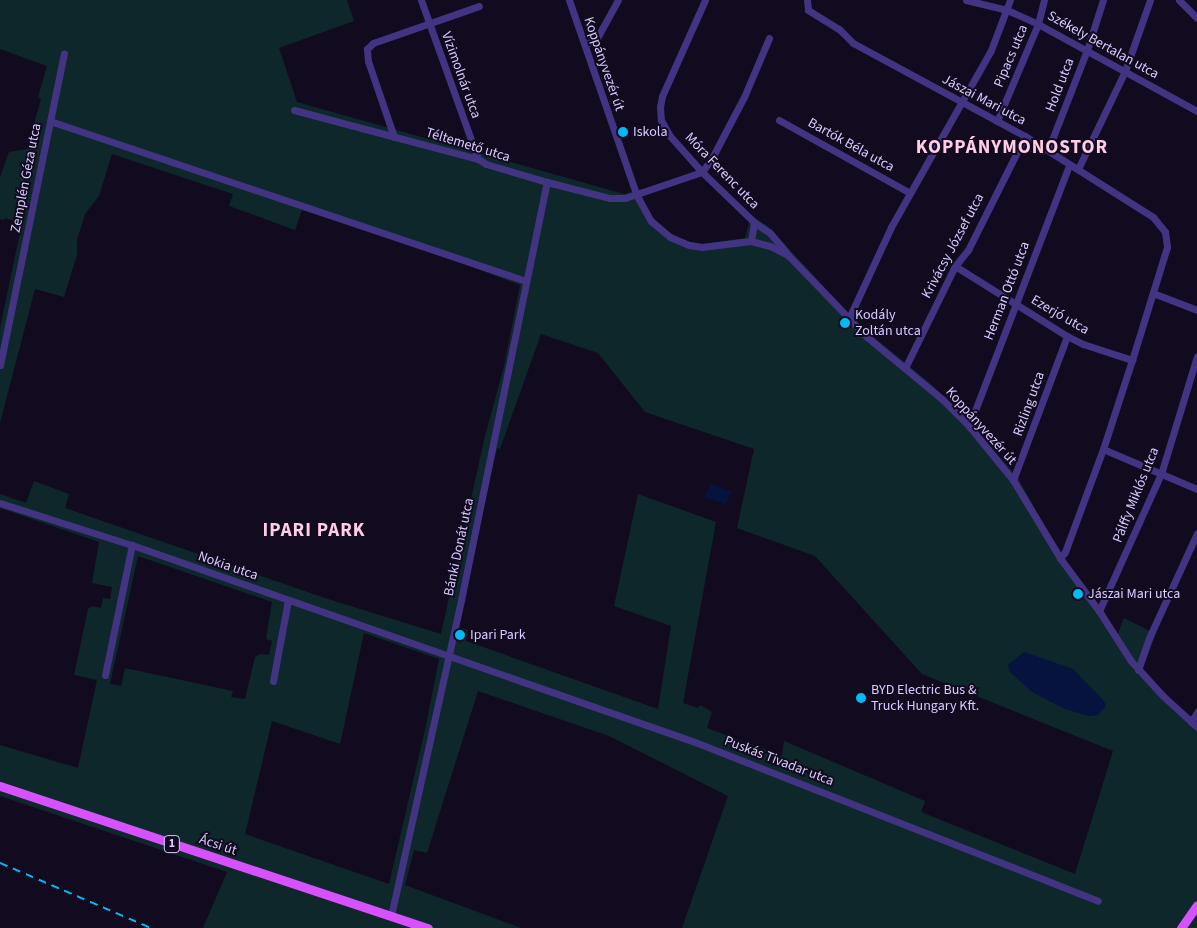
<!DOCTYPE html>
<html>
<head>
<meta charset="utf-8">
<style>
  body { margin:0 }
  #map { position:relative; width:1197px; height:928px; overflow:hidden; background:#120b20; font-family:"Source Sans 3",sans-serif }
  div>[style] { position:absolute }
  .green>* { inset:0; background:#0e272a }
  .water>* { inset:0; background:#06133e }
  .minor>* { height:7px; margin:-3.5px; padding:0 3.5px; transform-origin:3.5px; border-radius:3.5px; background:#423482 }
  .major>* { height:9px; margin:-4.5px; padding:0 4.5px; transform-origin:4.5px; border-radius:4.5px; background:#d752ff }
  .rail>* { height:2px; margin-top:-1px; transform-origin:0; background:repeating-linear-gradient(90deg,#00baf6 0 8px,transparent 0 14px) }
  .dots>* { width:14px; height:14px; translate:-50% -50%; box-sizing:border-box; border:2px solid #120b20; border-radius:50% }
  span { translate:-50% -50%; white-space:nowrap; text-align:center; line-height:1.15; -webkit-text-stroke:4px #120b20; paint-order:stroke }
  .shield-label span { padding:1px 4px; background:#120b20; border:1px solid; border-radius:4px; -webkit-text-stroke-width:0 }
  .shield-label { font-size:12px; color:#d8cbff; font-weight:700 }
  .street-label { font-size:14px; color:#d8cbff }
  .poi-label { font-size:14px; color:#d8cbff }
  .left { translate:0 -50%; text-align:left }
  .district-label { font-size:19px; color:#ffcde5; font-weight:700; letter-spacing:1px }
</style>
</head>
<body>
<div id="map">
  <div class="green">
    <i style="clip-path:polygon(evenodd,0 0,347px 0,354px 21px,279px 48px,297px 102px,624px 194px,640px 189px,647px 210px,658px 224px,674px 236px,689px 242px,702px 244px,745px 238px,751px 215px,769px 227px,858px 324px,931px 384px,965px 417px,1018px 478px,1058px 550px,1104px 612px,1117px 636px,1124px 618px,1156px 634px,1142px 670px,1161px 689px,1161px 692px,1197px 724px,1197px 928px,682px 928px,728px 796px,609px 736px,478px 691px,427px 853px,414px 850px,405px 885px,521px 928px,203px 928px,227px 872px,0 796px,0 745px,78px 768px,97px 680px,74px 675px,88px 609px,92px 606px,101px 608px,103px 598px,110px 599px,112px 587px,92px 583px,99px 542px,0 508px,0 494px,26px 503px,34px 481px,69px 494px,65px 508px,328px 599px,441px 634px,485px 436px,504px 366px,520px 285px,440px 255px,302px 210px,295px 230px,229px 206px,233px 194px,112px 154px,99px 196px,85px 214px,77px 240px,77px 255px,64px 297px,35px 289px,0 423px,0 328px,22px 223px,5px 218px,4px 220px,0 219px,0 177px,9px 152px,27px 149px,41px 99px,38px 97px,47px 66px,0 49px,0 0,541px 334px,598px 353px,645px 412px,754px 449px,737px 528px,815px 556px,922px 674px,1113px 751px,1075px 874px,921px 812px,925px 801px,784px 741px,782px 756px,707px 728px,712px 712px,700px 705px,698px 708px,683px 703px,716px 522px,638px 494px,614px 606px,671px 626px,658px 709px,466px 641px,468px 630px,458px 627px,497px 448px,500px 449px,541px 334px,0 0,138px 556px,272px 602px,266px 639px,272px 641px,269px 655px,260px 654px,255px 657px,245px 699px,231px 697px,233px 691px,125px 668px,121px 686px,110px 684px,138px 556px,0 0,364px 633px,439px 659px,425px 730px,389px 884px,245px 834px,272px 721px,340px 744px,364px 633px)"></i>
  </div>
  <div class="water">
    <i style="clip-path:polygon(711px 484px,731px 491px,726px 504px,704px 497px)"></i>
    <i style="clip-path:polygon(1024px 652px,1073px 669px,1104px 701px,1106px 706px,1098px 715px,1089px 716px,1065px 709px,1032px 692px,1009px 671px,1008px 665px)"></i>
  </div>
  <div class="minor">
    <i style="left:421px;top:0;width:169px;rotate:70.3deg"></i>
    <i style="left:569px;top:0;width:207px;rotate:70.9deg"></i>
    <i style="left:637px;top:196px;width:29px;rotate:61deg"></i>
    <i style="left:651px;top:221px;width:25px;rotate:40deg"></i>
    <i style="left:670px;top:237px;width:21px;rotate:23deg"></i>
    <i style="left:689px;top:245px;width:13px;rotate:9deg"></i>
    <i style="left:702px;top:247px;width:49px;rotate:-7deg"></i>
    <i style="left:751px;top:241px;width:20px;rotate:15deg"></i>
    <i style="left:770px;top:246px;width:20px;rotate:27deg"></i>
    <i style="left:788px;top:255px;width:114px;rotate:46.1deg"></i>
    <i style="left:867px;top:337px;width:97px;rotate:39.6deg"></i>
    <i style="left:942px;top:399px;width:38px;rotate:45deg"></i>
    <i style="left:969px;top:426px;width:70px;rotate:50.8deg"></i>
    <i style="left:1013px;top:480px;width:91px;rotate:58.9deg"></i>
    <i style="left:1060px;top:558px;width:66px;rotate:53.7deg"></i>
    <i style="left:1099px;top:611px;width:59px;rotate:57.4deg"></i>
    <i style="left:1131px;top:661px;width:47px;rotate:47.6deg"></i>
    <i style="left:1163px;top:696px;width:46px;rotate:42.4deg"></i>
    <i style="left:705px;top:0;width:105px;rotate:114.1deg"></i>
    <i style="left:662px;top:96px;width:11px;rotate:100deg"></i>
    <i style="left:660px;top:107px;width:13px;rotate:86deg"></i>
    <i style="left:661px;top:120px;width:18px;rotate:61deg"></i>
    <i style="left:670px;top:136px;width:48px;rotate:48.4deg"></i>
    <i style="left:702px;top:172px;width:72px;rotate:43.9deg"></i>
    <i style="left:754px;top:222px;width:19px;rotate:35deg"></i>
    <i style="left:770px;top:233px;width:25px;rotate:50deg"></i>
    <i style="left:807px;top:0;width:10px;rotate:84deg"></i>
    <i style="left:808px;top:10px;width:36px;rotate:32deg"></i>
    <i style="left:839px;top:29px;width:20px;rotate:45deg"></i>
    <i style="left:853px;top:43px;width:196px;rotate:28.4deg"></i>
    <i style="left:1025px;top:136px;width:151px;rotate:32.3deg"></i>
    <i style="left:1153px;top:217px;width:19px;rotate:51deg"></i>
    <i style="left:1165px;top:232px;width:15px;rotate:82deg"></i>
    <i style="left:1167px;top:247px;width:118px;rotate:107.2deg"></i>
    <i style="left:1132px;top:360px;width:94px;rotate:108deg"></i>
    <i style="left:1103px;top:449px;width:110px;rotate:110.3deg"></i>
    <i style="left:1065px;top:552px;width:8px;rotate:130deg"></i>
    <i style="left:966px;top:0;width:42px;rotate:13.7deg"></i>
    <i style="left:1007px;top:10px;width:34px;rotate:24deg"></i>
    <i style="left:1038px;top:24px;width:181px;rotate:28.7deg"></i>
    <i style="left:1179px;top:0;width:25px;rotate:45deg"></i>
    <i style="left:585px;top:45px;width:14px;rotate:-30deg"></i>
    <i style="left:597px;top:38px;width:43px;rotate:-61.1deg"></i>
    <i style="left:294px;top:110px;width:190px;rotate:14.9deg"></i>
    <i style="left:478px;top:159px;width:9px;rotate:32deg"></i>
    <i style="left:486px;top:164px;width:64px;rotate:16.4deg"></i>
    <i style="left:547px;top:182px;width:65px;rotate:14.3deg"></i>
    <i style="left:610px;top:198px;width:15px"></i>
    <i style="left:625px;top:198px;width:81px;rotate:-18.7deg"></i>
    <i style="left:702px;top:172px;width:19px;rotate:-55deg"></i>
    <i style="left:713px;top:156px;width:67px;rotate:-62.3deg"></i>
    <i style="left:744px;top:97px;width:64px;rotate:-67deg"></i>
    <i style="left:779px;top:120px;width:150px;rotate:29.1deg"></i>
    <i style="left:50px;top:121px;width:502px;rotate:18.58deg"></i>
    <i style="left:997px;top:121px;width:105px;rotate:-67.1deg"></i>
    <i style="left:1038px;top:24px;width:25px;rotate:-76deg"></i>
    <i style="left:394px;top:137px;width:80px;rotate:-108.9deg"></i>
    <i style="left:368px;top:61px;width:12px;rotate:-95deg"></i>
    <i style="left:367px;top:49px;width:8px;rotate:-45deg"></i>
    <i style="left:373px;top:43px;width:112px;rotate:-19.2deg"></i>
    <i style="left:1048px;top:150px;width:107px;rotate:-68.7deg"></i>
    <i style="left:1087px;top:50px;width:52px;rotate:-72.3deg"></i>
    <i style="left:1078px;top:169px;width:109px;rotate:-64.4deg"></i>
    <i style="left:1125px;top:71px;width:75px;rotate:-70.6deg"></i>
    <i style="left:751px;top:241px;width:19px;rotate:-81deg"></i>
    <i style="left:955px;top:266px;width:132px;rotate:32deg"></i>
    <i style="left:1067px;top:336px;width:18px;rotate:27deg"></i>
    <i style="left:1083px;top:344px;width:52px;rotate:18.1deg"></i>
    <i style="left:1153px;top:293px;width:47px;rotate:21.1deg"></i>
    <i style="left:849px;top:318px;width:100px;rotate:-65.2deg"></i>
    <i style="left:891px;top:227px;width:203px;rotate:-60.5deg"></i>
    <i style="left:991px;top:50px;width:53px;rotate:-69.2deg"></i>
    <i style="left:0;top:365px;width:318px;rotate:-78.4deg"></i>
    <i style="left:905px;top:368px;width:114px;rotate:-63.9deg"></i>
    <i style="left:955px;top:266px;width:21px;rotate:-51deg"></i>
    <i style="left:968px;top:250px;width:127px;rotate:-63.4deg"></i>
    <i style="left:969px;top:426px;width:280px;rotate:-69deg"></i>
    <i style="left:1103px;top:449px;width:102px;rotate:23.1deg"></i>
    <i style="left:1013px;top:480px;width:154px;rotate:-69.4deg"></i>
    <i style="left:0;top:503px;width:139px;rotate:17.7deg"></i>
    <i style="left:132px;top:545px;width:596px;rotate:19.29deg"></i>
    <i style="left:695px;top:742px;width:433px;rotate:21.5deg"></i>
    <i style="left:1099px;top:611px;width:150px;rotate:-65.7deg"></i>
    <i style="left:1161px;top:474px;width:123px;rotate:-73deg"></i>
    <i style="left:1138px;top:670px;width:34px;rotate:-71deg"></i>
    <i style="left:1149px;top:638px;width:115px;rotate:-65.4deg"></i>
    <i style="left:105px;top:675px;width:133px;rotate:-78.3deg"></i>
    <i style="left:273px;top:681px;width:82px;rotate:-79.5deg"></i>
    <i style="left:1191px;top:722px;width:12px;rotate:-59deg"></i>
    <i style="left:391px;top:916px;width:324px;rotate:-77.5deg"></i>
    <i style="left:461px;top:600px;width:427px;rotate:-78.4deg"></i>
  </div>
  <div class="major">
    <i style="left:0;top:786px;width:451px;rotate:18.4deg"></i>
    <i style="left:1181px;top:928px;width:28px;rotate:-55deg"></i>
  </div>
  <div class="rail">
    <i style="left:0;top:863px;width:164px;rotate:23.3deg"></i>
  </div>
  <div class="dots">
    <i style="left:623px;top:132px;background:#00baf6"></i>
    <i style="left:845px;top:323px;background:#00baf6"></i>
    <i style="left:1078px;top:594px;background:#00baf6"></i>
    <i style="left:460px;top:635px;background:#00baf6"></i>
    <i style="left:861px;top:698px;background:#00baf6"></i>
  </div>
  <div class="shield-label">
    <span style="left:172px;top:844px">1</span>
  </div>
  <div class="street-label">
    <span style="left:1103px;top:45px;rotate:29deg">Székely Bertalan utca</span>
    <span style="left:1011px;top:56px;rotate:-67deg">Pipacs utca</span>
    <span style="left:604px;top:64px;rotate:71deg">Koppányvezér út</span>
    <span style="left:461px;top:75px;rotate:70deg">Vízimolnár utca</span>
    <span style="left:1060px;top:85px;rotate:-69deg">Hold utca</span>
    <span style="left:984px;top:100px;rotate:28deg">Jászai Mari utca</span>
    <span style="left:468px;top:145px;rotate:17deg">Téltemető utca</span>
    <span style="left:851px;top:145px;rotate:29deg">Bartók Béla utca</span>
    <span style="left:722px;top:171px;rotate:46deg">Móra Ferenc utca</span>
    <span style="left:26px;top:178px;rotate:-79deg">Zemplén Géza utca</span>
    <span style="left:953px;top:246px;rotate:-62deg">Krivácsy József utca</span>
    <span style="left:1007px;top:291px;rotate:-69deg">Herman Ottó utca</span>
    <span style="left:1060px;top:315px;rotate:30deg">Ezerjó utca</span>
    <span style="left:1029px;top:404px;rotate:-70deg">Rizling utca</span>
    <span style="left:981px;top:426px;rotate:48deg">Koppányvezér út</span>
    <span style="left:1136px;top:495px;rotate:-68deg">Pálffy Miklós utca</span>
    <span style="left:459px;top:547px;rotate:-78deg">Bánki Donát utca</span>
    <span style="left:228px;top:566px;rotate:19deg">Nokia utca</span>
    <span style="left:779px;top:761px;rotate:21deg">Puskás Tivadar utca</span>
    <span style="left:218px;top:845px;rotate:19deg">Ácsi út</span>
  </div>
  <div class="poi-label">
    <span class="left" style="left:633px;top:132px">Iskola</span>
    <span class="left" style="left:855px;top:323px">Kodály<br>Zoltán utca</span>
    <span class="left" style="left:1088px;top:594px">Jászai Mari utca</span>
    <span class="left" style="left:470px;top:635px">Ipari Park</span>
    <span class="left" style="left:871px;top:698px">BYD Electric Bus &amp;<br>Truck Hungary Kft.</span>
  </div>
  <div class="district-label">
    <span style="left:1012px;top:148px">KOPPÁNYMONOSTOR</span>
    <span style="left:314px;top:531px">IPARI PARK</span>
  </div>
</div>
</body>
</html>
